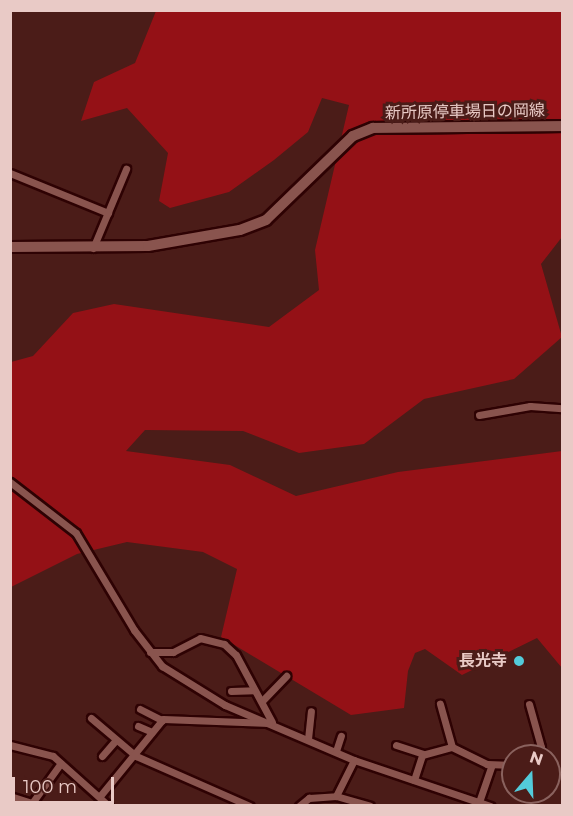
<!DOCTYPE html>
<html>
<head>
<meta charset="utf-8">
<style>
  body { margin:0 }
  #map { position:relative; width:573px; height:816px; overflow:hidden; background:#4b1c18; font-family:Montserrat,"Noto Sans JP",sans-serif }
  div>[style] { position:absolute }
  .green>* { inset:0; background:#941116 }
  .roads { filter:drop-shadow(2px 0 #2e0203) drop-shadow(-2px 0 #2e0203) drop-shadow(0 2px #2e0203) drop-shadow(0 -2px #2e0203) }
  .minor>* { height:7px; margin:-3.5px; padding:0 3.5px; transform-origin:3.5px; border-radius:3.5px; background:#89544e }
  .secondary>* { height:10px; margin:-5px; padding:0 5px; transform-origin:5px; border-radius:5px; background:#89544e }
  .dots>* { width:16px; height:16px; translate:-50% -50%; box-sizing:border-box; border:3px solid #4b1c18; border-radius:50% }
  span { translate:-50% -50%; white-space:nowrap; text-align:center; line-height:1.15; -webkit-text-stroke:6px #4b1c18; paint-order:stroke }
  .street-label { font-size:16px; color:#e9cac6 }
  .poi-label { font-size:16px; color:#e9cac6; font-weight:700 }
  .right { translate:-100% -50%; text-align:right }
  .frame { position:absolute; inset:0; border:12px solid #e9cac6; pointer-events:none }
  .north { position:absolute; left:501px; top:744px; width:60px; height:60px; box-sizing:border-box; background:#4b1c18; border:2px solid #8a625e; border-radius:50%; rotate:19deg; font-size:16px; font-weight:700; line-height:24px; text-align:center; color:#e9cac6 }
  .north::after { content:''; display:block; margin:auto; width:21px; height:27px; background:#53cbda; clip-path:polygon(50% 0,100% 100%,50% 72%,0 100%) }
  .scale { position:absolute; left:12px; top:777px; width:102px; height:27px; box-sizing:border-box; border:3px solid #e9cac6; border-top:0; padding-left:8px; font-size:18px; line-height:21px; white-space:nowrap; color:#e9cac6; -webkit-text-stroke:4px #4b1c18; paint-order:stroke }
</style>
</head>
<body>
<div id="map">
  <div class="green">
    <i style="clip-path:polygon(156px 11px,562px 11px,562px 237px,541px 264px,562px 337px,514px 379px,424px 399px,364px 444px,299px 453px,243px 431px,145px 430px,126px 451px,230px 465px,296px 496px,398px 472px,562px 451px,562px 668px,537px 638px,462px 675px,425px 649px,415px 653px,408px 671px,404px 708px,351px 715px,221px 637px,237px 569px,203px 552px,127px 542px,77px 554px,11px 587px,11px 362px,33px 356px,73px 313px,114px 304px,269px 327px,319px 290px,315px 250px,349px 105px,322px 98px,308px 132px,274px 160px,229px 192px,170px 208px,159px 201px,168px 153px,127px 108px,81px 121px,94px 82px,135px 63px)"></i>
  </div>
  <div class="roads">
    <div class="minor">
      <i style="left:10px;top:173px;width:106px;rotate:22.2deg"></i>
      <i style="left:93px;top:248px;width:86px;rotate:-67.3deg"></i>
      <i style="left:479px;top:415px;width:52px;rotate:-10deg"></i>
      <i style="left:530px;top:406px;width:32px;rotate:4deg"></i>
      <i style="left:10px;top:482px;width:83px;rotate:37.7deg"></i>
      <i style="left:76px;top:533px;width:113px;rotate:59.1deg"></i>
      <i style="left:134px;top:630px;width:46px;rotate:52.1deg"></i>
      <i style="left:162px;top:666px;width:74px;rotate:31.8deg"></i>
      <i style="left:225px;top:705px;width:140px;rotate:23.1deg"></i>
      <i style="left:354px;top:760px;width:144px;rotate:18.7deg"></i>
      <i style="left:150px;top:652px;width:23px"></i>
      <i style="left:173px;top:652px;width:30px;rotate:-27deg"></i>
      <i style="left:200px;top:638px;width:25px;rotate:14deg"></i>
      <i style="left:224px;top:644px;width:16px;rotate:43deg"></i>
      <i style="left:236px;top:655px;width:76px;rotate:61.8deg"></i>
      <i style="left:231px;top:691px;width:23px;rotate:-2deg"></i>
      <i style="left:262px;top:701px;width:35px;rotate:-46deg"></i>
      <i style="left:529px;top:704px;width:45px;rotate:74.4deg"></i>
      <i style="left:541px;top:747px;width:9px;rotate:108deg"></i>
      <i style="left:140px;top:709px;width:25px;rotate:27deg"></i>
      <i style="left:91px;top:718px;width:59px;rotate:40.2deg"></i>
      <i style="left:136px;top:756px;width:124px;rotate:23.7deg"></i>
      <i style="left:138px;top:726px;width:15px;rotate:23deg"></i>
      <i style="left:308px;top:739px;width:28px;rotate:-84deg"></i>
      <i style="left:10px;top:745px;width:44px;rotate:14.3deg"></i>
      <i style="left:53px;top:756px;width:75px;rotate:41.8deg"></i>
      <i style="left:396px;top:745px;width:29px;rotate:18deg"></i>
      <i style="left:452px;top:747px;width:39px;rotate:26deg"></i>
      <i style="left:487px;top:764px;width:26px;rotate:2deg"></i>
      <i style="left:336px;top:751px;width:16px;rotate:-72deg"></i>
      <i style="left:102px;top:756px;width:21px;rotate:-49deg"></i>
      <i style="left:414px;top:780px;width:26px;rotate:-72deg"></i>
      <i style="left:422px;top:755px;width:31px;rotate:-15deg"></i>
      <i style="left:452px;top:747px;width:45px;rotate:-105.6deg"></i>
      <i style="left:10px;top:796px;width:23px;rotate:18deg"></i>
      <i style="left:32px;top:803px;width:49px;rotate:-54.1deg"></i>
      <i style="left:100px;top:796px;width:99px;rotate:-50.7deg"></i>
      <i style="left:163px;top:719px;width:106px;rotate:2.2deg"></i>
      <i style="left:336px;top:796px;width:35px;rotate:16deg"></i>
      <i style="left:479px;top:802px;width:39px;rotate:-71deg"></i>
      <i style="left:299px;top:806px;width:13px;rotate:-39deg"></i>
      <i style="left:309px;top:798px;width:27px;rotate:-4deg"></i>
      <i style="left:336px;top:796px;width:40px;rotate:-63.4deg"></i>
    </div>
    <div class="secondary">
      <i style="left:10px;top:247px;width:138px;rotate:-0.4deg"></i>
      <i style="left:148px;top:246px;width:93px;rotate:-9.9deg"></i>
      <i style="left:240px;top:230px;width:28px;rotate:-21deg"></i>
      <i style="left:266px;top:220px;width:121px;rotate:-44deg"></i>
      <i style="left:353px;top:136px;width:22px;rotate:-22deg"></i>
      <i style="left:373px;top:128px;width:189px;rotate:-0.6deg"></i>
    </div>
  </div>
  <div class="dots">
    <i style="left:519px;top:661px;background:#53cbda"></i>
  </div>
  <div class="street-label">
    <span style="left:465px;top:112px;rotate:-1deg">新所原停車場日の岡線</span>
  </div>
  <div class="poi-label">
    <span class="right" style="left:507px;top:661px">長光寺</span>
  </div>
  <div class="frame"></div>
  <div class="north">N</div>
  <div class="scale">100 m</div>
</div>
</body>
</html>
